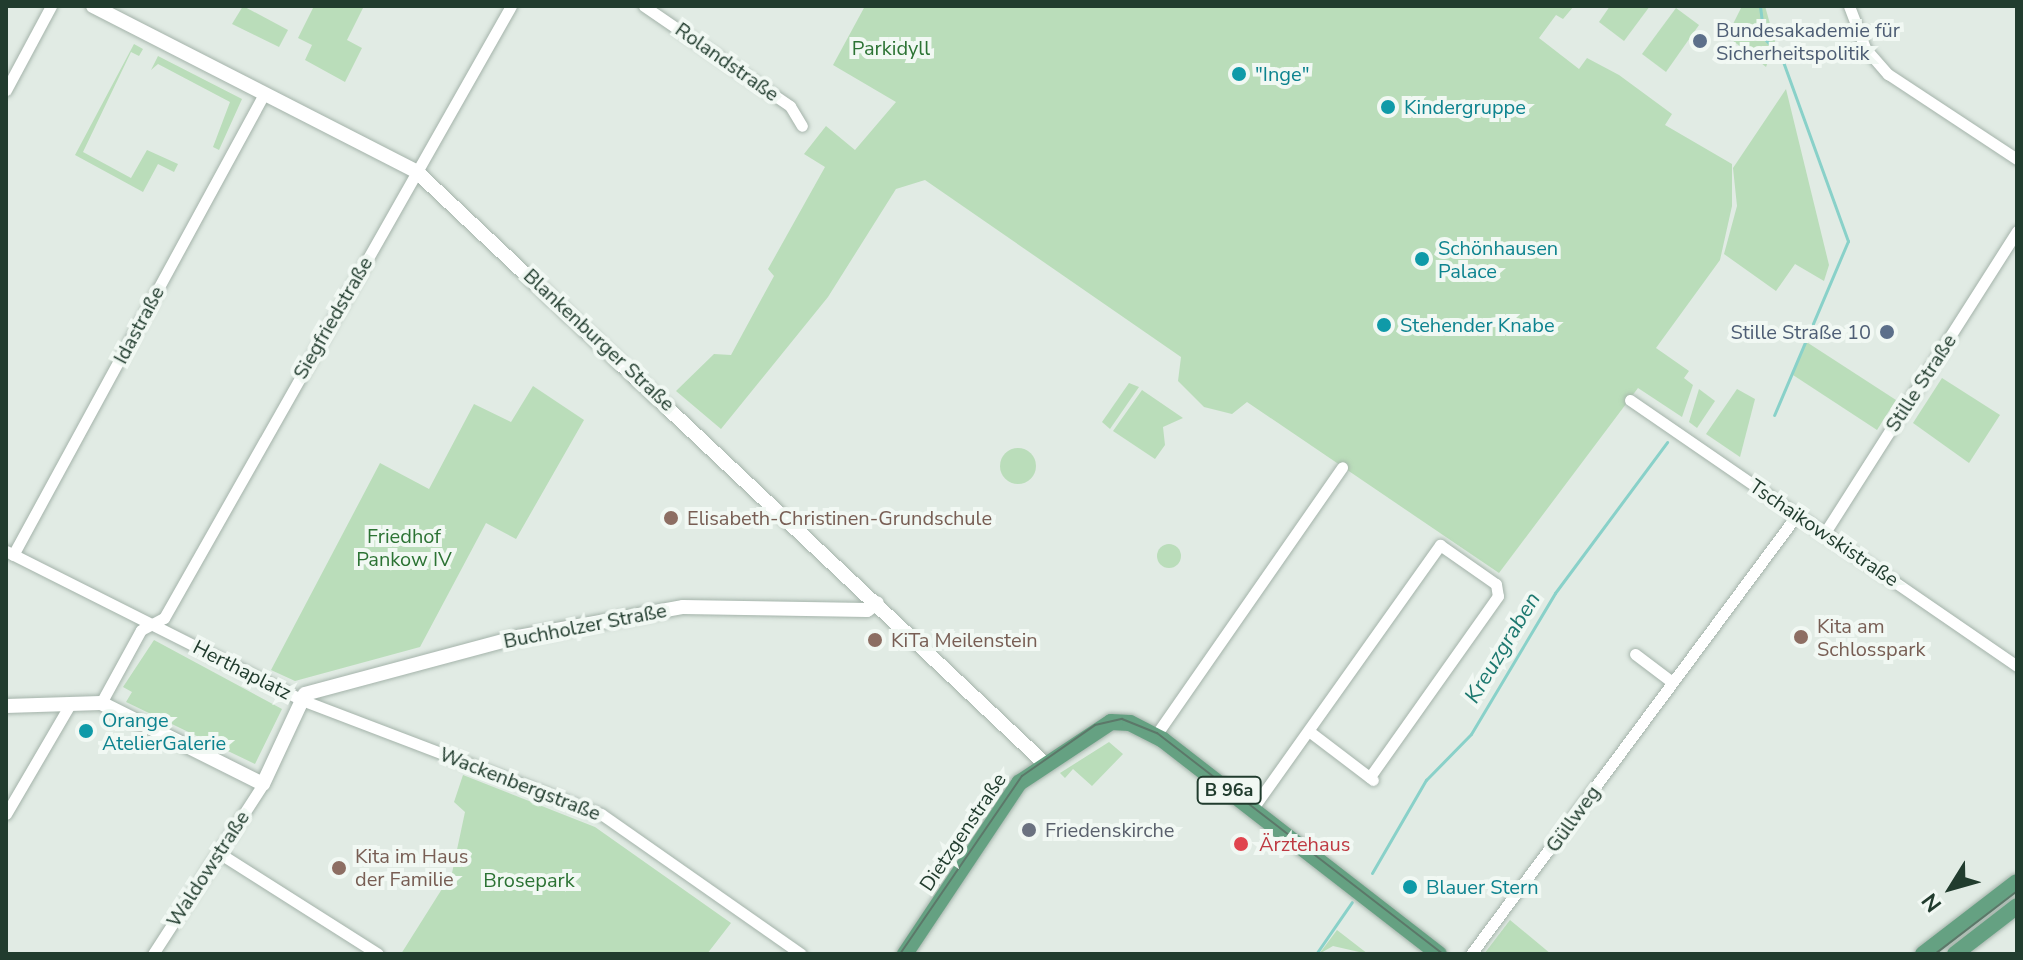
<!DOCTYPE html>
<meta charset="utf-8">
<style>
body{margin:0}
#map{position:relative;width:2023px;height:960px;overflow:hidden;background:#e1ebe4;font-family:"Nunito Sans",sans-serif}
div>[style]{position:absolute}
.green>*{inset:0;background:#baddba}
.round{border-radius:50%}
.stream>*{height:3px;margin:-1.5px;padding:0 1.5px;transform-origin:1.5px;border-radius:1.5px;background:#89d1c9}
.roads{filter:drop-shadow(0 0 2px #a4b3aa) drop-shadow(0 0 2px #a4b3aa)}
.street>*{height:11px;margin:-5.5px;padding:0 5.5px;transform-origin:5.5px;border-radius:5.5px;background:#fff}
.secondary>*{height:14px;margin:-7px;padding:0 7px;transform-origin:7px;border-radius:7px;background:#fff}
.primary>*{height:16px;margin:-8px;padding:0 8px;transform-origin:8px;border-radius:8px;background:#65a182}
.tram>*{height:2px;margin:-1px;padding:0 1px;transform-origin:1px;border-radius:1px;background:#5c7869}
.dots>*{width:22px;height:22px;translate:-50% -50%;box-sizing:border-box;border:4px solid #f1f8f3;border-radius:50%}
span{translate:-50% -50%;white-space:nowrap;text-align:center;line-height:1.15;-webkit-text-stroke:8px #f1f8f3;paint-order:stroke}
.shield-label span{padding:2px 6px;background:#f1f8f3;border:2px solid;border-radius:6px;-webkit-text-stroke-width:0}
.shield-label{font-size:18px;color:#213c2e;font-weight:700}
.service-label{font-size:20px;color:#4e5e75}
.left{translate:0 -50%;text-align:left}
.right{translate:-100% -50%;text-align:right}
.park-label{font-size:20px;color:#2c7334}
.street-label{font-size:20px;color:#213c2e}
.culture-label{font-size:20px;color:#0d838f}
.education-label{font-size:20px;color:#785e54}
.worship-label{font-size:20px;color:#5b616d}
.health-label{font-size:20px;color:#be3a42}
.water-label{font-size:22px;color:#1c786f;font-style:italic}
.frame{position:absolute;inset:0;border:8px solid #213c2e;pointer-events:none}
.north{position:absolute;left:1911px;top:848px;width:80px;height:80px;-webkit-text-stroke:6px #f1f8f3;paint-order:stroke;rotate:233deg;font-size:22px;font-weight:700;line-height:32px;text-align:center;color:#213c2e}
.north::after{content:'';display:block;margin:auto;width:28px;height:36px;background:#213c2e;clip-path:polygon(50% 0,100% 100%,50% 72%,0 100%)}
</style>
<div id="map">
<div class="green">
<i style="clip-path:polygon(243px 6px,288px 30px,279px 47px,232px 24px)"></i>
<i style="clip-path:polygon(314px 6px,364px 6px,347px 40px,362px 48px,345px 82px,305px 60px,312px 45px,298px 38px)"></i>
<i style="clip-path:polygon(865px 6px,1574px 6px,1563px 19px,1556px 15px,1539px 38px,1579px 69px,1587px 58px,1619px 75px,1672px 114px,1665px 125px,1732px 164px,1732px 206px,1720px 260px,1656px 348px,1689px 371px,1684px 378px,1693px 385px,1682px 417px,1638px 388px,1499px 573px,1247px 402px,1232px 414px,1204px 407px,1178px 381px,1181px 357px,925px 180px,896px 189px,828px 297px,721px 429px,676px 391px,714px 354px,731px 355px,774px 276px,768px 269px,825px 167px,804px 154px,826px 126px,855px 150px,896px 102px,833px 65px)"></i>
<i style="clip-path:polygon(1610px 6px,1650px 6px,1624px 41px,1599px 22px)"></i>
<i style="clip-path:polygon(1742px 6px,1765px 6px,1775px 42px,1766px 67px,1727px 36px)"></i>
<i style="clip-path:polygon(1676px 8px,1699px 25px,1666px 72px,1642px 54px)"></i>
<i style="clip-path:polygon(134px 44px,143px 49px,139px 56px,131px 52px,83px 152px,131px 178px,147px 150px,178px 164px,174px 172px,158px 164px,143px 192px,75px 155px)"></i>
<i style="clip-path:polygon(158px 56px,242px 99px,219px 150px,213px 147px,230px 102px,158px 64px,151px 70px)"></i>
<i style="clip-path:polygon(1786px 89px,1829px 265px,1824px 281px,1795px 264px,1776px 291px,1724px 254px,1737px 206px,1733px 168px)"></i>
<i style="clip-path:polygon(1805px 341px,1896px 400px,1877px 430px,1793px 375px)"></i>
<i style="clip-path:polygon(1942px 378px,2000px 415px,1969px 463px,1913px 423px)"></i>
<i style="clip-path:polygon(1129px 383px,1139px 387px,1110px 429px,1102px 422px)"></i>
<i style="clip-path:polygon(533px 386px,584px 420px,516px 539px,486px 523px,420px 647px,295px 681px,271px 670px,380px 463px,429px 489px,474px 404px,511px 422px)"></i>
<i style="clip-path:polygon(1699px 389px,1715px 401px,1697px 428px,1689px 422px)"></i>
<i style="clip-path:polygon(1737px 389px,1755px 399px,1740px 457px,1706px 434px)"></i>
<i style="clip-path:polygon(1142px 390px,1183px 418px,1163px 427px,1165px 445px,1155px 459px,1113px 431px)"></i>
<i class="round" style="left:1000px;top:448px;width:36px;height:36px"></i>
<i class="round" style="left:1157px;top:544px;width:24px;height:24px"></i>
<i style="clip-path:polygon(154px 640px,282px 709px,255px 764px,126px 702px,132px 692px,123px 687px)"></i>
<i style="clip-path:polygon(1109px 742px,1123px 754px,1092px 786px,1073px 769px,1065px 778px,1060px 773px)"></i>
<i style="clip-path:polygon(463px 775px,595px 827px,731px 923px,707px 954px,401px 954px,452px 873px,465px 812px,454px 802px)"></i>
<i style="clip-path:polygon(1510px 920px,1551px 954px,1484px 954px)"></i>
<i style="clip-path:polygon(1337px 930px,1368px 954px,1333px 946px,1319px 954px)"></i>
</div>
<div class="stream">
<i style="left:1760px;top:6px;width:32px;rotate:83deg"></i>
<i style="left:1764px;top:38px;width:25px;rotate:47deg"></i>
<i style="left:1781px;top:56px;width:197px;rotate:70.1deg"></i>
<i style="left:1848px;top:241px;width:189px;rotate:113deg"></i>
<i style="left:1372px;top:873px;width:108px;rotate:-59.9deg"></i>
<i style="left:1426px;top:780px;width:64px;rotate:-45.6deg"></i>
<i style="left:1471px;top:734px;width:164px;rotate:-59.2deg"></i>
<i style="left:1555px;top:593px;width:188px;rotate:-53.4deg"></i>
<i style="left:1316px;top:954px;width:63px;rotate:-55.3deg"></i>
</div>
<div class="roads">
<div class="street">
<i style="left:644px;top:6px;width:177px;rotate:34.4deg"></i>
<i style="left:790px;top:106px;width:23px;rotate:59deg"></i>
<i style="left:1849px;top:6px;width:45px;rotate:69.1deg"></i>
<i style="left:1865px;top:48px;width:35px;rotate:49deg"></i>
<i style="left:1888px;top:74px;width:154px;rotate:33.4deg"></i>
<i style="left:6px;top:90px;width:95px;rotate:-61.8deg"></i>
<i style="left:1630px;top:400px;width:470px;rotate:34.5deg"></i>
<i style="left:1824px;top:534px;width:359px;rotate:-57.5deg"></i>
<i style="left:6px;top:551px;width:331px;rotate:26.7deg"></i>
<i style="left:302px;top:700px;width:320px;rotate:20.9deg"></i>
<i style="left:601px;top:814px;width:244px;rotate:35deg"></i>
<i style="left:13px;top:555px;width:525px;rotate:-61.43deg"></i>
<i style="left:1635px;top:654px;width:46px;rotate:37.1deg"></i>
<i style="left:101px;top:703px;width:83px;rotate:-61.3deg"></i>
<i style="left:141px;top:630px;width:26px;rotate:-28deg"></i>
<i style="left:164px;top:618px;width:704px;rotate:-60.45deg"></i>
<i style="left:1310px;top:732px;width:79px;rotate:37.3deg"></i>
<i style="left:1156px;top:735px;width:326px;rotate:-55.2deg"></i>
<i style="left:1253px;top:808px;width:323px;rotate:-54.6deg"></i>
<i style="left:1440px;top:545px;width:68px;rotate:34.9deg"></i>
<i style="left:1496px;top:584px;width:12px;rotate:81deg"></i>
<i style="left:1498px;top:596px;width:222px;rotate:125.3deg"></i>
<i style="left:6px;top:814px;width:125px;rotate:-59.7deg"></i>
<i style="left:219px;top:853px;width:188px;rotate:32.4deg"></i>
<i style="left:153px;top:954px;width:202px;rotate:-57.1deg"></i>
<i style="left:1471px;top:954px;width:545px;rotate:-53.42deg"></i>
</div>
<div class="secondary">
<i style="left:93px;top:6px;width:364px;rotate:27.1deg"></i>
<i style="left:417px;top:172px;width:860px;rotate:43.3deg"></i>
<i style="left:6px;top:706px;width:95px;rotate:-1.8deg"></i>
<i style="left:101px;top:703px;width:181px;rotate:26.6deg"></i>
<i style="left:263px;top:784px;width:99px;rotate:-65deg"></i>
<i style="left:305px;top:694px;width:220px;rotate:-15deg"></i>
<i style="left:518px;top:637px;width:168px;rotate:-10.3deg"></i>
<i style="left:683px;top:607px;width:184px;rotate:0.9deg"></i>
<i style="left:867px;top:610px;width:12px;rotate:-35deg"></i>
</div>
<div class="primary">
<i style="left:905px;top:954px;width:206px;rotate:-56.3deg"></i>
<i style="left:1019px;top:783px;width:110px;rotate:-33.5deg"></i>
<i style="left:1111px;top:722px;width:19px;rotate:3deg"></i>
<i style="left:1130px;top:723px;width:37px;rotate:27deg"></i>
<i style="left:1163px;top:740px;width:349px;rotate:37.8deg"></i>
<i style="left:1923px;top:954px;width:118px;rotate:-37.5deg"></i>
<i style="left:1955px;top:954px;width:78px;rotate:-37.7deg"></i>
</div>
</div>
<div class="tram">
<i style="left:900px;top:954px;width:216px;rotate:-55.6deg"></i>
<i style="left:1022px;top:776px;width:89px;rotate:-34.9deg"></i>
<i style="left:1095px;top:725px;width:28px;rotate:-13deg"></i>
<i style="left:1122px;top:719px;width:38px;rotate:22deg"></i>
<i style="left:1157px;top:733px;width:361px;rotate:37.7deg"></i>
<i style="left:1935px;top:954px;width:103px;rotate:-37.5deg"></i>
</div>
<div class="dots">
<i style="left:1700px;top:41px;background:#5c6f8a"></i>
<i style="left:1239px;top:74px;background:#0f9aa8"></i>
<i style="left:1388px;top:107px;background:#0f9aa8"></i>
<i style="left:1422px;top:259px;background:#0f9aa8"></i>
<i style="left:1384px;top:325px;background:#0f9aa8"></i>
<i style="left:1887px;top:332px;background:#5c6f8a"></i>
<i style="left:671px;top:518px;background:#8d6e63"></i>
<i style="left:1801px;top:637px;background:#8d6e63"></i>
<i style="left:875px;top:640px;background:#8d6e63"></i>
<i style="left:86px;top:731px;background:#0f9aa8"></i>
<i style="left:1029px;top:830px;background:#6b7280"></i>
<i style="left:1241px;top:844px;background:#e0444e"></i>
<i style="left:339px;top:868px;background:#8d6e63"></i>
<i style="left:1410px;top:887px;background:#0f9aa8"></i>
</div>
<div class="shield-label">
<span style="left:1229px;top:790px">B 96a</span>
</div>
<div class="service-label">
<span class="left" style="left:1716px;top:42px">Bundesakademie für<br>Sicherheitspolitik</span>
<span class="right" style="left:1871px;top:332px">Stille Straße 10</span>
</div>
<div class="park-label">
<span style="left:891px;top:48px">Parkidyll</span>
<span style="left:404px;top:548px">Friedhof<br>Pankow IV</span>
<span style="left:529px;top:880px">Brosepark</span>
</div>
<div class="street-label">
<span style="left:727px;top:62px;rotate:35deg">Rolandstraße</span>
<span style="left:333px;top:318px;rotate:-60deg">Siegfriedstraße</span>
<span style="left:139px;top:325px;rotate:-62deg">Idastraße</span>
<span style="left:599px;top:340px;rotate:43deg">Blankenburger Straße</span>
<span style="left:1921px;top:383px;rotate:-57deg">Stille Straße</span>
<span style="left:1824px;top:533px;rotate:34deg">Tschaikowskistraße</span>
<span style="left:585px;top:626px;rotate:-11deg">Buchholzer Straße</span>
<span style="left:242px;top:670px;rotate:27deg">Herthaplatz</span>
<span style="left:520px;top:784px;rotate:21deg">Wackenbergstraße</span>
<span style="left:1573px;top:819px;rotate:-54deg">Güllweg</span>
<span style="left:963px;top:832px;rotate:-56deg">Dietzgenstraße</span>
<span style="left:208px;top:869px;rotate:-57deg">Waldowstraße</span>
</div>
<div class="culture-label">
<span class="left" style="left:1255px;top:74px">"Inge"</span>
<span class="left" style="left:1404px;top:107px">Kindergruppe</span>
<span class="left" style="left:1438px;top:260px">Schönhausen<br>Palace</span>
<span class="left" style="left:1400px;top:325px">Stehender Knabe</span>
<span class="left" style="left:102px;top:732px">Orange<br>AtelierGalerie</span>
<span class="left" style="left:1426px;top:887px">Blauer Stern</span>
</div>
<div class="education-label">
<span class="left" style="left:687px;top:518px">Elisabeth-Christinen-Grundschule</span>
<span class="left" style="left:1817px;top:638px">Kita am<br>Schlosspark</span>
<span class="left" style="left:891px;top:640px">KiTa Meilenstein</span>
<span class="left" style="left:355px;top:868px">Kita im Haus<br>der Familie</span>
</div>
<div class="worship-label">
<span class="left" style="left:1045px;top:830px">Friedenskirche</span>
</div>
<div class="health-label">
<span class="left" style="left:1259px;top:844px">Ärztehaus</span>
</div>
<div class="water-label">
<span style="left:1503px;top:648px;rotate:-59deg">Kreuzgraben</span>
</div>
<div class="frame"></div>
<div class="north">N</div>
</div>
